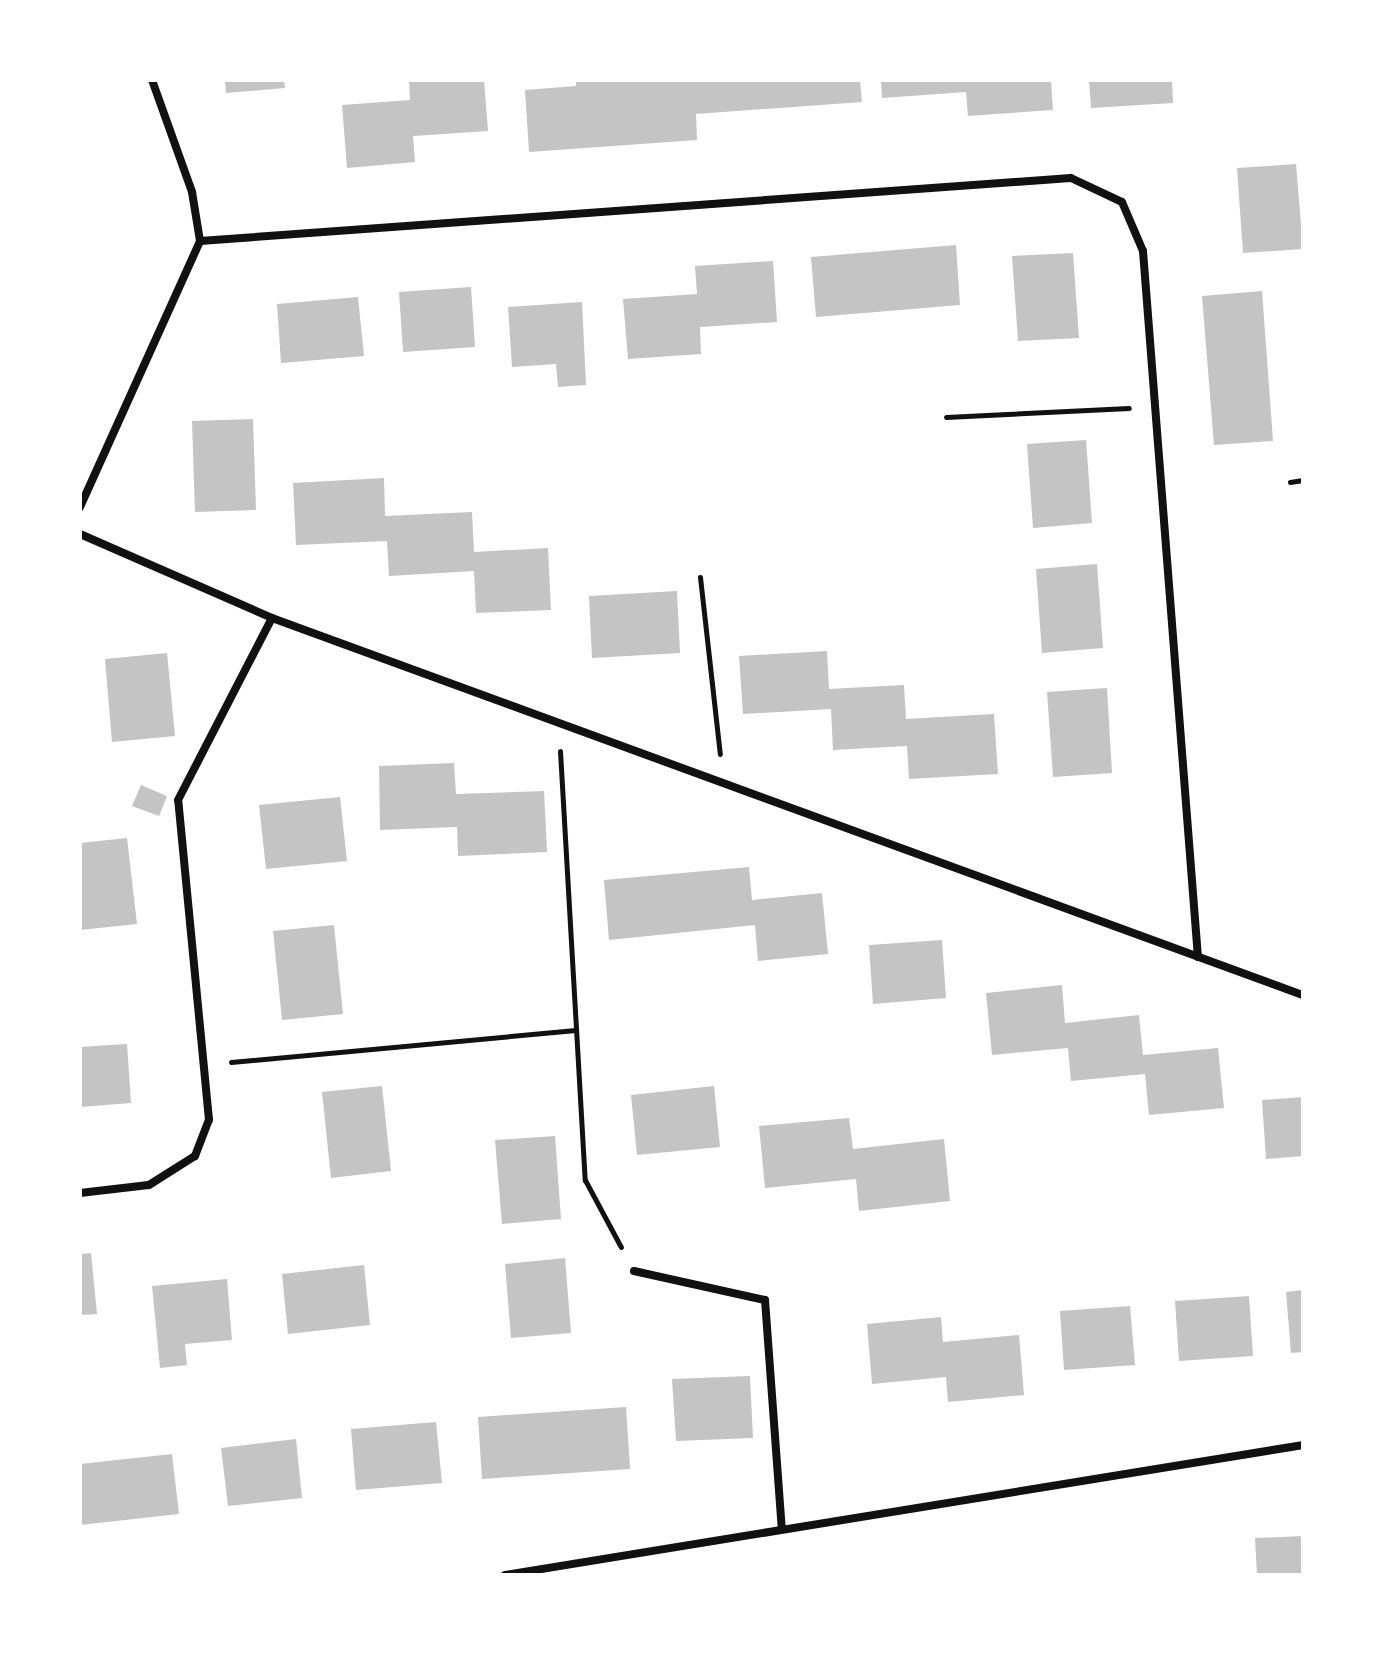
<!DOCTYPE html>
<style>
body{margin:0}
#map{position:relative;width:1383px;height:1655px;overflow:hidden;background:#fff;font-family:"Noto Serif",serif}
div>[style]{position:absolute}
.building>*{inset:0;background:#c4c4c4}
.path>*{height:5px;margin:-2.5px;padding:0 2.5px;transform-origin:2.5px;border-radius:2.5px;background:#111}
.minor>*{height:8px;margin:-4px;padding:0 4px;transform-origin:4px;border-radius:4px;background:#111}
span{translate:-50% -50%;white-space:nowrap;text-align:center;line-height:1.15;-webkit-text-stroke:8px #fff;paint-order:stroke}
.frame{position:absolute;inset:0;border:82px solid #fff;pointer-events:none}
</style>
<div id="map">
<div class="building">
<i style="clip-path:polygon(225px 80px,284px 80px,285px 88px,226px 93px)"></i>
<i style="clip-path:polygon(409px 80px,484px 80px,488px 131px,413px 136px,415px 162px,347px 168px,342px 105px,410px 100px)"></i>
<i style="clip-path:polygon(576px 80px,860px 80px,862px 102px,696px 114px,697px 140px,529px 152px,525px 90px,576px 86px)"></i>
<i style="clip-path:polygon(881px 80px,1051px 80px,1053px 110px,968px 116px,966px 92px,882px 98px)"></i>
<i style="clip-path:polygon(1089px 80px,1172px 80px,1173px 103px,1091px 108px)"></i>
<i style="clip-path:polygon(1296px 164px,1303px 249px,1243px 253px,1237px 168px)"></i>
<i style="clip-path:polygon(956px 245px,960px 305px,816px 317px,811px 257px)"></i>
<i style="clip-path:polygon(1073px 253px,1079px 338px,1018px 341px,1012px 256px)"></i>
<i style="clip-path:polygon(773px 261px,777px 322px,700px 327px,701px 354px,628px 359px,623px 299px,697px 294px,695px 266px)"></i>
<i style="clip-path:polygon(471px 287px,475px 347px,403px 352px,399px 292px)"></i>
<i style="clip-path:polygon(1262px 291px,1273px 441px,1214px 445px,1202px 296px)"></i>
<i style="clip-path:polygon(358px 297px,364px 356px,281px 363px,277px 304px)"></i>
<i style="clip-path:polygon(582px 302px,586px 385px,558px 387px,556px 364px,512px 367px,508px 307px)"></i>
<i style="clip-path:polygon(253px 419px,256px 510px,195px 512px,192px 421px)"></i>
<i style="clip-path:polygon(1086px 440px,1092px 523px,1033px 528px,1027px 444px)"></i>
<i style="clip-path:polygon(384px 478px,385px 516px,472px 512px,474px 552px,548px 548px,551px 610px,476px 613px,474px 571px,389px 576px,387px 541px,296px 545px,293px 483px)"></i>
<i style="clip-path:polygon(1097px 564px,1103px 648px,1042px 653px,1036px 569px)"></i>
<i style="clip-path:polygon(677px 591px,680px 653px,592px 658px,589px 596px)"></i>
<i style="clip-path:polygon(827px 651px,829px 689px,904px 685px,906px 719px,994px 714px,998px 774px,909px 779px,907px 746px,833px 750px,831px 709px,743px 714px,739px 656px)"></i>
<i style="clip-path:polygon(167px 653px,175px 736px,112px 742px,105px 659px)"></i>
<i style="clip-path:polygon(1107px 688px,1112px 773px,1053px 777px,1047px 692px)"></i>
<i style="clip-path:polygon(454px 763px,456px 794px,544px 791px,547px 852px,458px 856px,457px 827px,380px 830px,379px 766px)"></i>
<i style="clip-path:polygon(141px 785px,167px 796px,159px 816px,132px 806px)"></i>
<i style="clip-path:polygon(340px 797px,347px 861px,266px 869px,259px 805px)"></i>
<i style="clip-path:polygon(127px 838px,137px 924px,80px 930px,80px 843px)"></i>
<i style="clip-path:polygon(749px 867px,752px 900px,822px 893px,828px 954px,758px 961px,755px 925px,609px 940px,604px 880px)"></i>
<i style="clip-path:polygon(334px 925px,343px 1014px,282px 1020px,273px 931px)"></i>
<i style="clip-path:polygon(942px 940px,946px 998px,873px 1004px,869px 945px)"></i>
<i style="clip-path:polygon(1062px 985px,1065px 1023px,1139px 1015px,1143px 1055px,1218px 1048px,1224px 1108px,1149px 1115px,1145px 1074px,1071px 1081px,1068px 1048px,992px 1055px,986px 993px)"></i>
<i style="clip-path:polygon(127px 1044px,131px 1103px,80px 1107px,80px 1047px)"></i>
<i style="clip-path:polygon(382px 1086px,391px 1171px,331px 1178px,322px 1092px)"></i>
<i style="clip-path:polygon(714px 1086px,720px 1147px,637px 1155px,631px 1095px)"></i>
<i style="clip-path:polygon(1303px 1097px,1303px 1156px,1266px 1159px,1262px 1100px)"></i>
<i style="clip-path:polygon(849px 1118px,853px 1149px,944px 1139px,950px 1201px,859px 1211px,856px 1179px,765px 1188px,759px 1126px)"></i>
<i style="clip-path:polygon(555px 1136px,561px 1219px,502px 1224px,495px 1140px)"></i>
<i style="clip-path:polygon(91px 1253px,97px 1314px,80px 1315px,80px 1254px)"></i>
<i style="clip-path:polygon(565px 1258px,571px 1333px,511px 1338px,505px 1264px)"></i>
<i style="clip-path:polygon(364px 1265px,370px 1325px,288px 1334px,282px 1274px)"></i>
<i style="clip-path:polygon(227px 1279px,232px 1340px,185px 1344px,187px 1365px,160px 1368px,152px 1286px)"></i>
<i style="clip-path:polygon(1303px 1290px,1303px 1352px,1291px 1353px,1286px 1292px)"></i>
<i style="clip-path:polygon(1249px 1296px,1253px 1356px,1179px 1361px,1175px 1301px)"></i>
<i style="clip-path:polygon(1130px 1306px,1135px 1365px,1064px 1370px,1060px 1311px)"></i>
<i style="clip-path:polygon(941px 1317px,943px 1342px,1019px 1335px,1024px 1395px,948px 1402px,946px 1377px,872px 1384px,867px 1324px)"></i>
<i style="clip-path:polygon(750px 1376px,753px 1438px,676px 1441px,672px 1379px)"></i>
<i style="clip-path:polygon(626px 1407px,630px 1469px,482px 1479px,478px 1417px)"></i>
<i style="clip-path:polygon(436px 1422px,442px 1483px,356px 1490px,351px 1429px)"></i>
<i style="clip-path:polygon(296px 1439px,302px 1498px,228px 1506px,221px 1448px)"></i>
<i style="clip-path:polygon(172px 1454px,179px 1514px,80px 1525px,80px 1464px)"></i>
<i style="clip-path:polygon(1303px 1536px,1303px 1575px,1257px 1575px,1255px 1538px)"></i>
</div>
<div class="path">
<i style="left:946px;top:417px;width:183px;rotate:-2.8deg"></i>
<i style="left:1290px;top:482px;width:13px;rotate:-9deg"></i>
<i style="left:700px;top:577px;width:178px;rotate:83.6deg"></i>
<i style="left:560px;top:751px;width:430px;rotate:86.7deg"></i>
<i style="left:585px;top:1180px;width:76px;rotate:61.8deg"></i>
<i style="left:231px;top:1062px;width:346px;rotate:-5.3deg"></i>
</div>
<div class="minor">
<i style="left:152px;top:80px;width:119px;rotate:70.3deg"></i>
<i style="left:192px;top:192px;width:50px;rotate:80.7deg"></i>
<i style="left:80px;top:507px;width:292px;rotate:-65.7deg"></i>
<i style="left:200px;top:241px;width:873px;rotate:-4.14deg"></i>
<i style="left:1071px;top:178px;width:56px;rotate:25.2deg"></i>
<i style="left:1122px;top:202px;width:53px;rotate:66.8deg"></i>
<i style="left:1143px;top:251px;width:708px;rotate:85.55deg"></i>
<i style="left:80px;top:534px;width:210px;rotate:23.6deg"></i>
<i style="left:272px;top:618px;width:1098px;rotate:20.09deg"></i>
<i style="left:80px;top:1193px;width:69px;rotate:-6.6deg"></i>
<i style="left:149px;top:1185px;width:54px;rotate:-32.2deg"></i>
<i style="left:195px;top:1156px;width:39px;rotate:-69deg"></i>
<i style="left:209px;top:1120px;width:321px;rotate:-95.5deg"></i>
<i style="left:178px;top:800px;width:205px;rotate:-62.7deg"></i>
<i style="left:634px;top:1271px;width:134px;rotate:12.5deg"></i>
<i style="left:765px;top:1300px;width:230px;rotate:85.8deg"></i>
<i style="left:505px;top:1575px;width:809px;rotate:-9.25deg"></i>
</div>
<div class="frame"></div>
</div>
